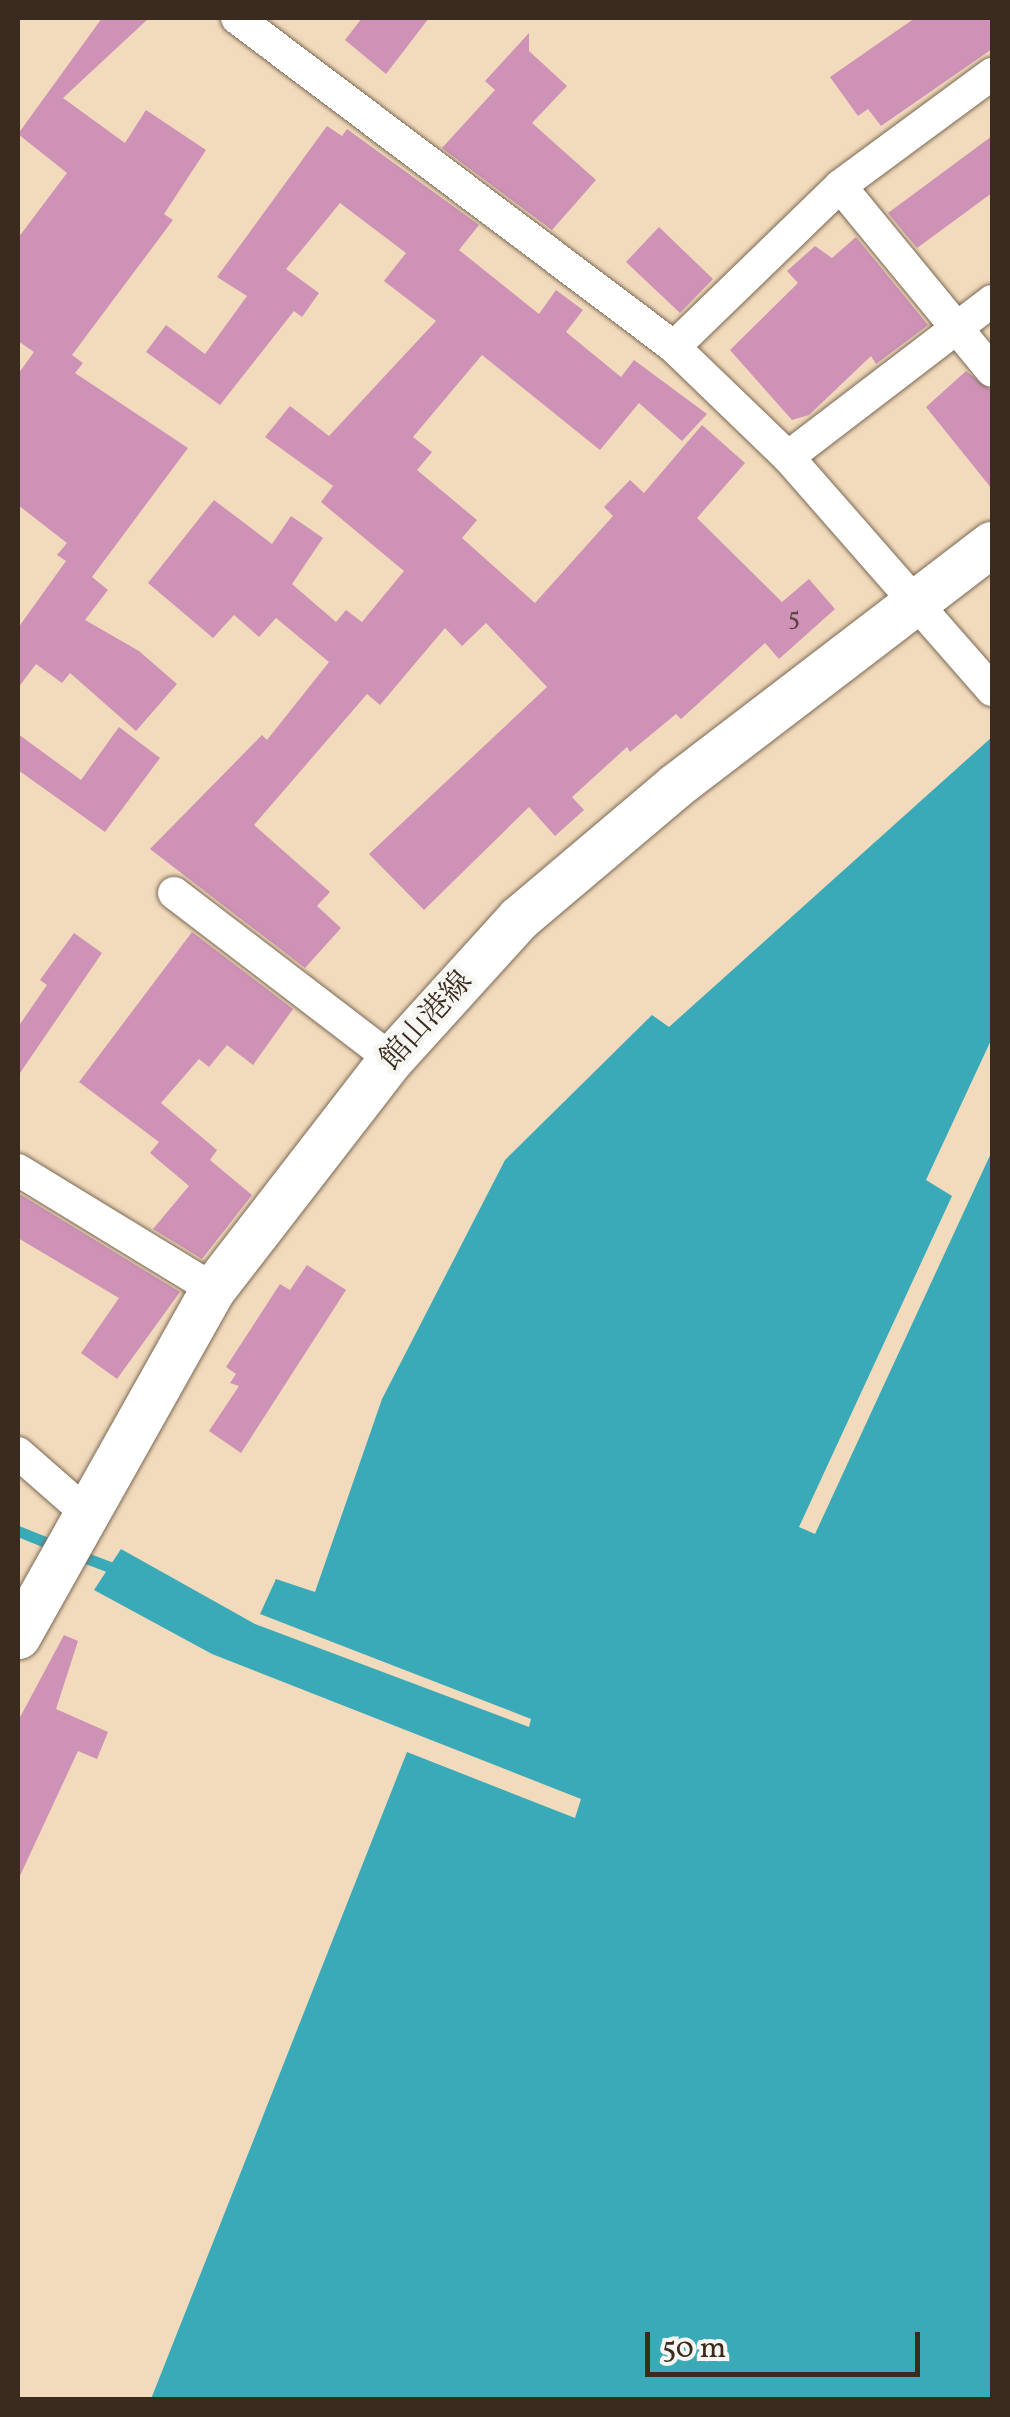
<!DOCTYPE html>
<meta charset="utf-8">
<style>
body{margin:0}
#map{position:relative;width:1010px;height:2417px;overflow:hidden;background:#f2dbbc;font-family:Vollkorn,"Noto Serif JP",serif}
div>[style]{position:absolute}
.water>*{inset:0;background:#3aaab9}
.stream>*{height:11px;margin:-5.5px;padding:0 5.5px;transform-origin:5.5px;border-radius:5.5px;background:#3aaab9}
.building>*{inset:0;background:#ce92b6}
.roads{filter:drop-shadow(0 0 2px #7b6855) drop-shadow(0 0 2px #7b6855)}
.street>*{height:32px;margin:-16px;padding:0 16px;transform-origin:16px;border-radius:16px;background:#fff}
.secondary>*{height:45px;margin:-22.5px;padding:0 22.5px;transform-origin:22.5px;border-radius:22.5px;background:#fff}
span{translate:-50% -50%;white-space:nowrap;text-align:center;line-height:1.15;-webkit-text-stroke:9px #f6f6f2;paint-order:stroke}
.number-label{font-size:25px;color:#604444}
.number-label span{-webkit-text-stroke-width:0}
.street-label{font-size:30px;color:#3b2a1e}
.frame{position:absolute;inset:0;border:20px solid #3b2a1e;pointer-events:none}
.scale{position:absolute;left:645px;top:2332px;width:275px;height:45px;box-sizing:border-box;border:5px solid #3b2a1e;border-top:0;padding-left:12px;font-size:30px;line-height:35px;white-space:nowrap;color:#3b2a1e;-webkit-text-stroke:8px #f6f6f2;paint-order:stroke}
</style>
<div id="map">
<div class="water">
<i style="clip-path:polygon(992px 737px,992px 1038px,926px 1180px,952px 1196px,799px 1527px,815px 1534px,992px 1151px,992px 2399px,151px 2399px,407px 1752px,575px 1818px,581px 1799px,212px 1654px,94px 1590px,121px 1549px,255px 1624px,529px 1727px,531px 1719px,260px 1614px,276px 1579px,315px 1592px,382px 1399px,505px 1160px,652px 1015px,669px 1027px)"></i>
</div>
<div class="stream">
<i style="left:18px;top:1531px;width:40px;rotate:22deg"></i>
<i style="left:73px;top:1553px;width:39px;rotate:21deg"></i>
</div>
<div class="building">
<i style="clip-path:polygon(102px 18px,149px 18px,63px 98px,125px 143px,146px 110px,206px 150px,164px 214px,173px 220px,72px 355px,83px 363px,75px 373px,188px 448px,92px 577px,108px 590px,85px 620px,139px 651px,177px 684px,136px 731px,70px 673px,62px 683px,36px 664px,18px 688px,18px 628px,66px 561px,57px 555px,67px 543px,18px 505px,18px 374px,34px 352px,18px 341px,18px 238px,67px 173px,18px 134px)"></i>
<i style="clip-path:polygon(362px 18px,429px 18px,386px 74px,345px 40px)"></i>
<i style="clip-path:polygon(915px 18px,992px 18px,992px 49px,881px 126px,868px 109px,858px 116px,830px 77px)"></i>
<i style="clip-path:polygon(529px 33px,529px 51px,567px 86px,532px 123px,596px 180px,552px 230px,442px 148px,495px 90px,485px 81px)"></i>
<i style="clip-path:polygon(327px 126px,342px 136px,347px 129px,479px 225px,459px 250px,539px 314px,556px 290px,583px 310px,566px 332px,621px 377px,634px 360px,707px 414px,682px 441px,639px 403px,600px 450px,482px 355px,413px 437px,432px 452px,417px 470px,477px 520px,462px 538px,535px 603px,613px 516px,604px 507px,630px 480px,644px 493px,702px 425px,745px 463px,697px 518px,782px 602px,809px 579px,835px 609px,779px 659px,765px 643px,681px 719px,676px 714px,630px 752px,627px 747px,572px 797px,584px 810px,555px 836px,529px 807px,424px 910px,369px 854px,547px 687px,486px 623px,462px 646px,445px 628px,380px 705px,367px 694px,254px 825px,330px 892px,317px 906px,341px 928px,305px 968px,150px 849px,262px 735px,267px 740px,329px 662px,276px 618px,259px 637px,234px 615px,213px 638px,148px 583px,214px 500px,272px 544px,291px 516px,323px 538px,292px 584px,336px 622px,346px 610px,362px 622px,404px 571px,321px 502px,333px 486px,265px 437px,290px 406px,329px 436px,436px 321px,384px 281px,406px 253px,340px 203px,286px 269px,319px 293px,302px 317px,294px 311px,220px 405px,146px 352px,166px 325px,205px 354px,247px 296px,217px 277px)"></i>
<i style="clip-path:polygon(992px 136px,992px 193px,917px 248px,888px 213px)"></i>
<i style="clip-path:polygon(659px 227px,713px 279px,680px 313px,626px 262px)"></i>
<i style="clip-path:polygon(856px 237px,928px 325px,876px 364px,871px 356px,809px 415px,792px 420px,730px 350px,798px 283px,787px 271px,815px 246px,832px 258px)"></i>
<i style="clip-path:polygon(966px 371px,992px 391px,992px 489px,926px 407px)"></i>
<i style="clip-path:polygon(119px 727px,160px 758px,105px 832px,18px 770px,18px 734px,81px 780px)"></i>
<i style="clip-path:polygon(192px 932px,293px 1009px,253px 1065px,227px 1045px,209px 1067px,199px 1059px,161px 1103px,217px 1150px,210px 1160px,252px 1195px,202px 1259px,153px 1229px,189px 1186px,150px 1153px,159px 1142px,79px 1082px)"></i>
<i style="clip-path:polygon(74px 933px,102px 953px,18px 1076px,18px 1027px,47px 985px,40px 980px)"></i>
<i style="clip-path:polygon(18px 1193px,180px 1292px,117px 1379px,81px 1353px,119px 1298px,18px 1238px)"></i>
<i style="clip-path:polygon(307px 1265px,346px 1290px,241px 1453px,209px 1431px,239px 1386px,230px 1383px,236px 1374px,226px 1367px,280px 1284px,290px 1290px)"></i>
<i style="clip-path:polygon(64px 1635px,78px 1641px,56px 1709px,108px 1732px,97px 1759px,78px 1751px,18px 1880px,18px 1721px)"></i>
</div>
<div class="roads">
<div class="street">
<i style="left:237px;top:18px;width:547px;rotate:36.97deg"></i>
<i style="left:674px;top:347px;width:158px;rotate:44deg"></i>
<i style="left:788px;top:457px;width:310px;rotate:48.8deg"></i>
<i style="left:840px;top:186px;width:239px;rotate:50.6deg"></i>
<i style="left:674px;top:347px;width:231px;rotate:-44.1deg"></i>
<i style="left:840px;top:186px;width:189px;rotate:-36.4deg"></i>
<i style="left:788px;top:457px;width:257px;rotate:-37.4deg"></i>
<i style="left:174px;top:893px;width:273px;rotate:37.4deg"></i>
<i style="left:18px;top:1170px;width:228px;rotate:31.4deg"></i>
<i style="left:18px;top:1453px;width:96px;rotate:41.2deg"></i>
</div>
<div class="secondary">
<i style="left:18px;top:1636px;width:398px;rotate:-60.7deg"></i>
<i style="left:213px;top:1289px;width:291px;rotate:-52.3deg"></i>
<i style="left:391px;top:1059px;width:190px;rotate:-47.8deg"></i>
<i style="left:519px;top:918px;width:204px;rotate:-40.2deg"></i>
<i style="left:675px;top:786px;width:399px;rotate:-37.4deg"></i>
</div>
</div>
<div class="number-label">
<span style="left:794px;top:619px">5</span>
</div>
<div class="street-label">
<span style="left:427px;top:1021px;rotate:-48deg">館山港線</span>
</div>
<div class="frame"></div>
<div class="scale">50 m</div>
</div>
